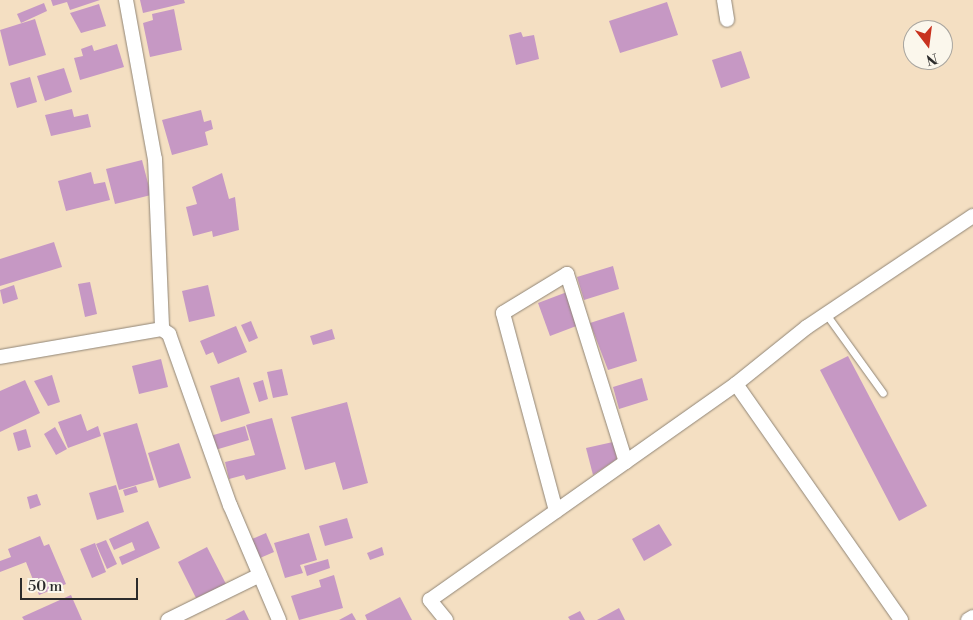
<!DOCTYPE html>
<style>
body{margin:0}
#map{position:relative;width:973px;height:620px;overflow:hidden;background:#f4dfc2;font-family:"Libre Bodoni",serif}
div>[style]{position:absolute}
.building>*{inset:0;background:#c698c4}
.roads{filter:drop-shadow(0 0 1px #908576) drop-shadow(0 0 1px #908576)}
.service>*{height:7px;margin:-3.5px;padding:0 3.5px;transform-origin:3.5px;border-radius:3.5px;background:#fff}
.minor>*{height:14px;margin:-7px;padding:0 7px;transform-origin:7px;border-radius:7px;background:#fff}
span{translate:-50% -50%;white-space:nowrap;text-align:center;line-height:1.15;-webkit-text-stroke:5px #fbf7ec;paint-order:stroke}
.north{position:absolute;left:903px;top:20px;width:50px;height:50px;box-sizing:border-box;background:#fbf7ec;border:1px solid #a8a59f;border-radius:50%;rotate:165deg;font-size:14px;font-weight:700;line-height:20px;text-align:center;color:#2b2b2b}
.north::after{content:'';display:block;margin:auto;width:18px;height:22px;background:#c8321e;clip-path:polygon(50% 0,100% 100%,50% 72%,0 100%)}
.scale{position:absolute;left:20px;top:578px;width:118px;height:22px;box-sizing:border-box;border:2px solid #2b2b2b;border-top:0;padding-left:6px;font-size:15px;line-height:18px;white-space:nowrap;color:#2b2b2b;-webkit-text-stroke:4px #fbf7ec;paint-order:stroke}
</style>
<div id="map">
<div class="building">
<i style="clip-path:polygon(51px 0,100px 0,70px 10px,67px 2px,53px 6px)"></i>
<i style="clip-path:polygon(140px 0,184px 0,185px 3px,143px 13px)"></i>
<i style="clip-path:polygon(667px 2px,678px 35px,620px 53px,609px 21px)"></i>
<i style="clip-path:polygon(44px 3px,47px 11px,21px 23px,17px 14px)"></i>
<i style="clip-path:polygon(99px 4px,106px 26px,81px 33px,70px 13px)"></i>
<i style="clip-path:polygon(174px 9px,182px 50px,150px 57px,143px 23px,153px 20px,152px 14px)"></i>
<i style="clip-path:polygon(35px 19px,46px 55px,9px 66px,0 30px)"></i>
<i style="clip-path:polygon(521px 32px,523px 37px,534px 35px,539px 59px,516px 65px,509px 35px)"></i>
<i style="clip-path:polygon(117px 44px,124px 67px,80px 80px,74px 58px,83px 56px,81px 49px,92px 45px,94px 51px)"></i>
<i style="clip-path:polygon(741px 51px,750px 78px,721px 88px,712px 60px)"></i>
<i style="clip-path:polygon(64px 68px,72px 92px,45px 101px,37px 76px)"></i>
<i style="clip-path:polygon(30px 77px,37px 102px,17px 108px,10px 83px)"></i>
<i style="clip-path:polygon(72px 109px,74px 117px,88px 114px,91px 127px,51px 136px,45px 115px)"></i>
<i style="clip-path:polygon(201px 110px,204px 122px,211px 120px,213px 129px,205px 132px,208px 145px,172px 155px,162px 120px)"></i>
<i style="clip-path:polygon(142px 160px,151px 195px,115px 204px,106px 169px)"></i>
<i style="clip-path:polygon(91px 172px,94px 184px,105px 182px,110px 200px,66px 211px,58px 181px)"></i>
<i style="clip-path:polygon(222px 173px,229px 199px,235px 197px,239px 230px,213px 237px,212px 231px,193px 236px,186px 207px,197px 204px,192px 187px)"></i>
<i style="clip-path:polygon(54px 242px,62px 267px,0 286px,0 259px)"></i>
<i style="clip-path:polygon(613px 266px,619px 289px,584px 300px,577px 277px)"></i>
<i style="clip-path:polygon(90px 282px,97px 314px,85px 317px,78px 284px)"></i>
<i style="clip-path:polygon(14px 285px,18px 299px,3px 304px,0 290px)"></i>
<i style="clip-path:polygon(208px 285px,215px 316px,189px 322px,182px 291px)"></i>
<i style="clip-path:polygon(567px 292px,579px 325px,550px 336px,538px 303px)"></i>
<i style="clip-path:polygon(624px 312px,637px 361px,608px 370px,590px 323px)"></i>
<i style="clip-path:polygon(251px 321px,258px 338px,249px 342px,241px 325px)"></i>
<i style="clip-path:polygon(236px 326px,247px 352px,218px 364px,213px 352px,206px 355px,200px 341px)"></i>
<i style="clip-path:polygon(332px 329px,335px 339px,313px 345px,310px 336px)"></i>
<i style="clip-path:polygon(848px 356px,927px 506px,899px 521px,820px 370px)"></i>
<i style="clip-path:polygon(161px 359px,168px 387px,139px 394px,132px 366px)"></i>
<i style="clip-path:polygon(282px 369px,288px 395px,273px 398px,267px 372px)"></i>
<i style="clip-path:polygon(52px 375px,60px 402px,48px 406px,34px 381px)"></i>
<i style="clip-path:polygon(239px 377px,250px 413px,221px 422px,210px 386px)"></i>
<i style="clip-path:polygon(642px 378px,648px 400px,619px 409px,613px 387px)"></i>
<i style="clip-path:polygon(25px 380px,40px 413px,0 432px,0 391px)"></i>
<i style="clip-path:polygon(263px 380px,268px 399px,259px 402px,253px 383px)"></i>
<i style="clip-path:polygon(347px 402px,368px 483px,343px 490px,335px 462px,305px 470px,291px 417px)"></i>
<i style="clip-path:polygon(81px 414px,87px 431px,98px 426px,101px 436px,68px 448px,58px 422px)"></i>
<i style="clip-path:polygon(272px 418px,286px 469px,246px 480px,244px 475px,229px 479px,225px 462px,255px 455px,246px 425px)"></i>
<i style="clip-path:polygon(137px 423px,154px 480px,119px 490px,103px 433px)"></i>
<i style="clip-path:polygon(245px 426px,249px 440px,215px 450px,210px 436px)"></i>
<i style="clip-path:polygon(55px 427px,67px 449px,56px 455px,44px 434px)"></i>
<i style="clip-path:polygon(26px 429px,31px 447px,18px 451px,13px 433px)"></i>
<i style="clip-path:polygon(613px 442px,617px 459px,593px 475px,586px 448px)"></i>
<i style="clip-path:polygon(179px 443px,191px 478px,159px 488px,148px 453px)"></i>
<i style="clip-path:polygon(116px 485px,124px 512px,97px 520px,89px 493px)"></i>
<i style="clip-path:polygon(136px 486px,138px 492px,125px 496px,123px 490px)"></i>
<i style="clip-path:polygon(37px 494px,41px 505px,30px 509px,27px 497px)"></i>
<i style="clip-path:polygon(347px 518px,353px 538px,325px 546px,319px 526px)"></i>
<i style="clip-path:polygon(148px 521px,160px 548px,122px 565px,119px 557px,135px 550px,132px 542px,114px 550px,109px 539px)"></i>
<i style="clip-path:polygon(659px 524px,672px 545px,644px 561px,632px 539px)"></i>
<i style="clip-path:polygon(266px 533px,274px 552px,260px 558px,252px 539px)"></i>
<i style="clip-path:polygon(309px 533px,317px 560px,300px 565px,303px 573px,285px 578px,274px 543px)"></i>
<i style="clip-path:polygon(40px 536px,44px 546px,49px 544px,66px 584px,39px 595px,26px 562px,0 572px,0 561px,11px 557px,8px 549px)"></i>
<i style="clip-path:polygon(106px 540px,117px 564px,107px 569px,96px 544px)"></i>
<i style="clip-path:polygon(95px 543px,106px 572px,92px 578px,80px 549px)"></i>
<i style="clip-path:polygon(207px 547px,226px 584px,196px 598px,178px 562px)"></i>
<i style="clip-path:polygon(382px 547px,384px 555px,370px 560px,367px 553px)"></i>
<i style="clip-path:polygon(328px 559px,330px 568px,307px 576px,304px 566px)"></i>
<i style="clip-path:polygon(334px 575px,343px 608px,299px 620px,291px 596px,321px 587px,319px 580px)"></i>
<i style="clip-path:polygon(71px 595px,82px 620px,24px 620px,22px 617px)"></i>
<i style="clip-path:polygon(400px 597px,412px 620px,367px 620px,365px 615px)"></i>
<i style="clip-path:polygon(619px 608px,625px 620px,597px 620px)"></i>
<i style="clip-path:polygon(244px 610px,249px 620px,225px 620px)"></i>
<i style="clip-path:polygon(580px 611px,585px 620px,570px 620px,568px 617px)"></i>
<i style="clip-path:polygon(352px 613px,356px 620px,339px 620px)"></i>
</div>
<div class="roads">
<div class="service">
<i style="left:826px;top:314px;width:97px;rotate:54.2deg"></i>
</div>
<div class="minor">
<i style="left:126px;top:0;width:162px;rotate:79.7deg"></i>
<i style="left:155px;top:159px;width:170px;rotate:87.6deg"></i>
<i style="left:162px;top:329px;width:9px;rotate:36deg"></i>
<i style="left:169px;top:334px;width:182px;rotate:70.4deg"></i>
<i style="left:230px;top:505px;width:125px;rotate:66.9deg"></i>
<i style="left:724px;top:0;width:20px;rotate:81deg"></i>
<i style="left:0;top:357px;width:164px;rotate:-9.8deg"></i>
<i style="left:736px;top:384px;width:91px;rotate:-38.8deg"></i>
<i style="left:807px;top:327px;width:200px;rotate:-33.8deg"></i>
<i style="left:556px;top:511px;width:205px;rotate:-105deg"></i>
<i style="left:503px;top:313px;width:75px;rotate:-31.4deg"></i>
<i style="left:567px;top:274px;width:197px;rotate:72.6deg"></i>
<i style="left:168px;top:620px;width:102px;rotate:-26.1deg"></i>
<i style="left:446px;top:620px;width:26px;rotate:-129deg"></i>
<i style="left:430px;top:600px;width:375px;rotate:-35.2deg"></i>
<i style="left:736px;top:384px;width:288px;rotate:55deg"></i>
<i style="left:968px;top:620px;width:6px;rotate:-31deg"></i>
</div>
</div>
<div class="north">N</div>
<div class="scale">50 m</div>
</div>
